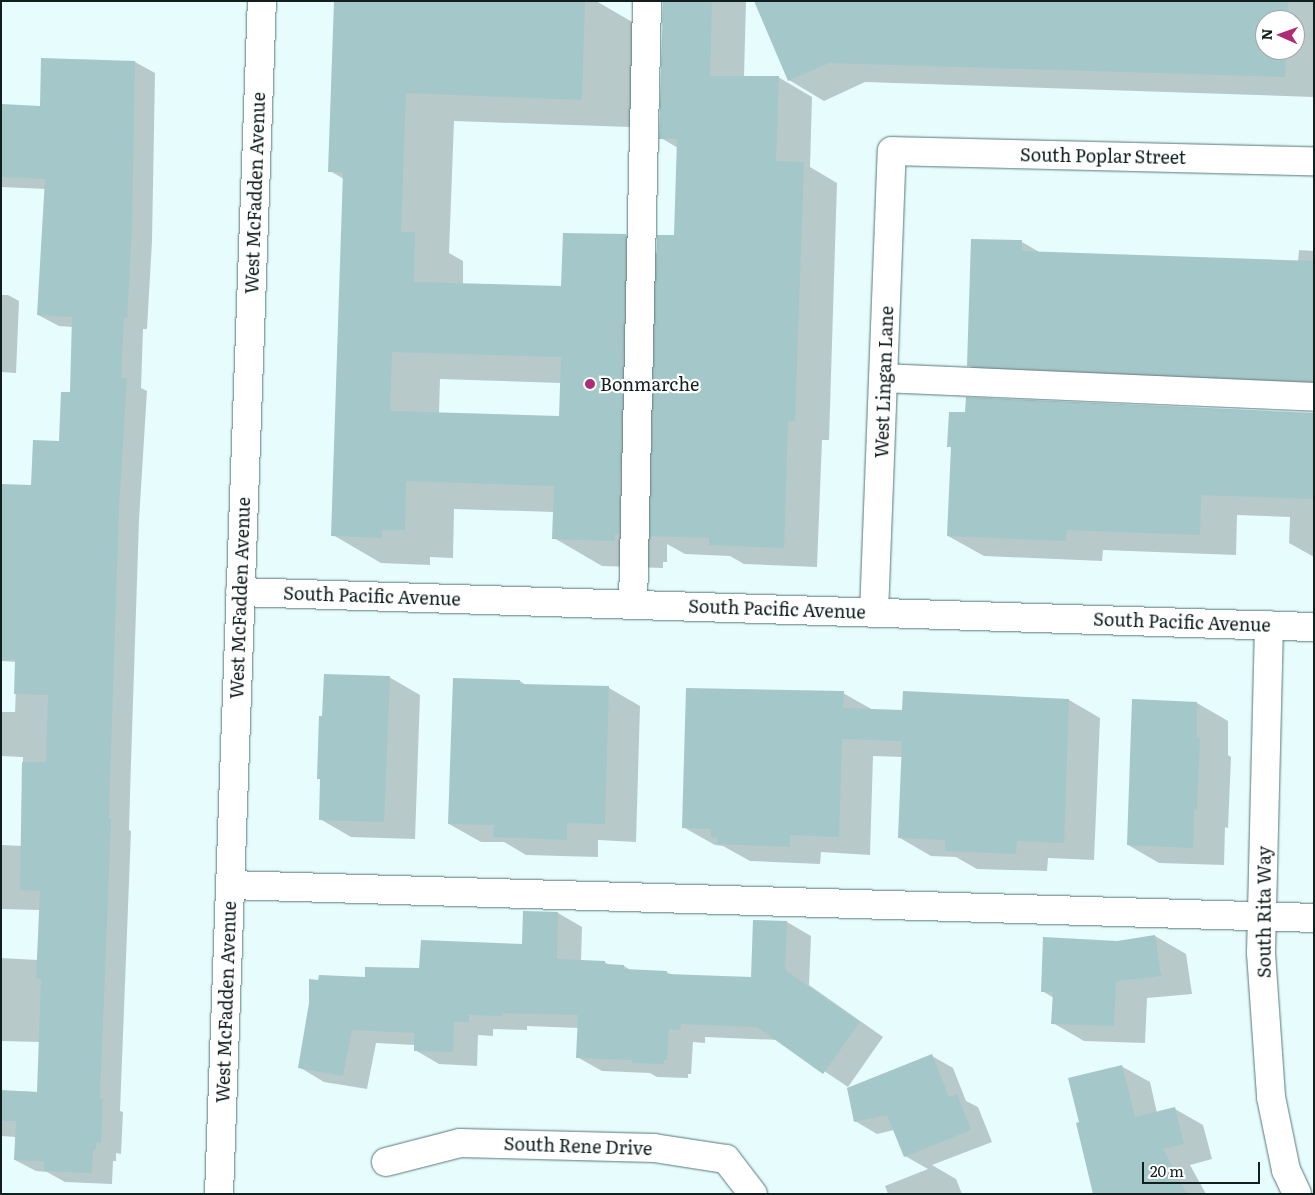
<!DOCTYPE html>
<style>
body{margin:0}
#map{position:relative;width:1315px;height:1195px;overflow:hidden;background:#e7fcfd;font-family:Literata,serif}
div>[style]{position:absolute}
.shadow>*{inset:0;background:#0003}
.building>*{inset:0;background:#a4c7c9}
.roads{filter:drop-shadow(0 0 1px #57787a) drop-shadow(0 0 1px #57787a)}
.minor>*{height:28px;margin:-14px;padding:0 14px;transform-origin:14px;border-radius:14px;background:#fff}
.dots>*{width:14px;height:14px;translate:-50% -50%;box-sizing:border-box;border:2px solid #fff;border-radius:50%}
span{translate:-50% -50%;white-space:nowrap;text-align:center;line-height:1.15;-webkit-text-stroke:4.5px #fff;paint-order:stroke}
.street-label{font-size:18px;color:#111f1f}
.poi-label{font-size:18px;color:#111f1f}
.left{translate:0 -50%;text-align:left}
.frame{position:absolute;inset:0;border:2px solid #111f1f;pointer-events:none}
.north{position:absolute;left:1255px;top:10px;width:50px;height:50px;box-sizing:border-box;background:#fff;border:1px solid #a0a5a5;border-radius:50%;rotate:272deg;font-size:14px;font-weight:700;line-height:20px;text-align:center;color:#111f1f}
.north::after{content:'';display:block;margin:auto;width:18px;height:22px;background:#ae2b75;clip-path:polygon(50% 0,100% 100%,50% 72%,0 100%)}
.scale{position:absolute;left:1142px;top:1162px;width:118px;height:22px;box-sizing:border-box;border:2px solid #111f1f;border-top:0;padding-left:6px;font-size:15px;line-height:18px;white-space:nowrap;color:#111f1f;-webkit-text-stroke:4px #fff;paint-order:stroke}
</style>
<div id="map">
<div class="shadow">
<i style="clip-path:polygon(evenodd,336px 1px,596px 1px,634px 23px,630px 127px,454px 121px,449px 253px,463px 261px,463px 285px,562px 288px,626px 235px,658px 254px,675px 237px,678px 148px,661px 138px,664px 1px,746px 1px,744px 77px,778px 77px,812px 97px,810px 167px,837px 183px,829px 440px,822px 440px,817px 567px,744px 564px,730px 556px,685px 554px,667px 544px,667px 562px,663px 562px,663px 568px,602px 566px,554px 538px,554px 512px,454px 509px,453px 558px,430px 557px,430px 565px,381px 563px,333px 535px,344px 179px,330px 171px,336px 1px,440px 379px,561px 383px,561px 417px,439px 413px,440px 379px)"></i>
<i style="clip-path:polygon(evenodd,755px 1px,1314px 1px,1314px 97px,865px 82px,824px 101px,789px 80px,755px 1px,1265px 20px,1295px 20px,1295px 50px,1265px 50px,1265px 20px)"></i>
<i style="clip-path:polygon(135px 62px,155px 73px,152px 241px,147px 329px,143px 329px,141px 388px,147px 391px,139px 520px,131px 762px,129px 830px,131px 831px,120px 1111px,123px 1112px,121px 1154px,116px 1153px,116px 1161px,113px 1161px,112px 1184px,65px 1182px,47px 1172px,36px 1171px,15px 1160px,16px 1137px,1px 1136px,1px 1091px,39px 1092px,40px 1042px,1px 1041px,1px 958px,38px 960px,40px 910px,1px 909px,1px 845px,22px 846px,23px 757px,1px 756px,1px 712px,15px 712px,17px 662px,1px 661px,1px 616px,32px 486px,60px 443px,71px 393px,73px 327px,59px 326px,38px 315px,46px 189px,1px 187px,1px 106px,41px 107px)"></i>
<i style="clip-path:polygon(1022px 242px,1041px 253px,1298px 262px,1299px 250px,1314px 251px,1314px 400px,1004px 386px,968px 365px)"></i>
<i style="clip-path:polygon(1px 295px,8px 295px,19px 301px,16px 373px,1px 372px)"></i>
<i style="clip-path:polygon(1314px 414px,1314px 557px,1289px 543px,1290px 517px,1237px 515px,1236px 555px,1103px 550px,1102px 561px,984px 556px,948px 536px,952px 448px,949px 446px)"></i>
<i style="clip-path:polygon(389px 677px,420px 695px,415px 839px,351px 837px,320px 819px,321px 780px,318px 778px)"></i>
<i style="clip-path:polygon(520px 681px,527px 686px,609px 688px,640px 706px,636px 842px,598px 840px,598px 857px,526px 855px,504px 842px,481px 842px,449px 824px)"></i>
<i style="clip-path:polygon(843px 693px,873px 710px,903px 711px,1069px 700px,1100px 718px,1094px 860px,1048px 858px,1047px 871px,977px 869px,956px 857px,931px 856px,900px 838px,903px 757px,873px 756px,870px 855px,821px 852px,820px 864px,750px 861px,723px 846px,715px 845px,683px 827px)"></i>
<i style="clip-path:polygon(1197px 703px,1228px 721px,1228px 755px,1231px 757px,1228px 828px,1225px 827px,1224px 865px,1159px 863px,1128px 845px)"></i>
<i style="clip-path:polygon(558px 913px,582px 927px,581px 961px,604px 962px,610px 965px,624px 966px,632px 971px,666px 972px,673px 975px,752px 979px,787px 922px,811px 936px,809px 985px,883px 1037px,848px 1087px,778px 1040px,705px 1037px,705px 1043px,693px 1042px,691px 1074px,688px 1074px,688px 1078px,657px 1077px,650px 1073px,602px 1071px,577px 1057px,579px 1028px,527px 1026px,527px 1030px,493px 1029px,493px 1036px,478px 1035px,477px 1066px,439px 1064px,415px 1050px,415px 1045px,376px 1043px,367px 1089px,324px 1082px,299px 1067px,366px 978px,421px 970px,523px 945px)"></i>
<i style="clip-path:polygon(1155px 936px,1186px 954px,1192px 994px,1147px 998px,1145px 1043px,1084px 1041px,1053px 1023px,1054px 998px,1042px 991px,1117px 942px)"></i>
<i style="clip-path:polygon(932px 1056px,953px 1068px,966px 1101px,978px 1107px,992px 1142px,932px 1165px,956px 1179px,962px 1194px,888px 1194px,885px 1186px,928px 1169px,905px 1156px,894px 1130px,877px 1134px,855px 1121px)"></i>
<i style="clip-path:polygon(1121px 1066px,1150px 1082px,1157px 1113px,1175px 1109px,1203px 1125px,1212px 1159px,1190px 1165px,1206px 1194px,1095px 1194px)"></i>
</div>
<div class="building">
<i style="clip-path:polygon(evenodd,334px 1px,585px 1px,582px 100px,406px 93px,401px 232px,415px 232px,414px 282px,561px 286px,563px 233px,626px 234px,619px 535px,615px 534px,615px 541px,552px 539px,554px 486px,406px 481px,405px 530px,382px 530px,382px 538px,331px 536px,343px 172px,328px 172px,334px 1px,392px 352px,561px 357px,559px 416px,390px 411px,392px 352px)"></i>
<i style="clip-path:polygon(663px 1px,712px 1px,710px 76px,779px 76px,776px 161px,804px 162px,795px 421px,788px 421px,784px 548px,709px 545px,709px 538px,650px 536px,657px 235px,674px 235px,677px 139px,659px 139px)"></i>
<i style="clip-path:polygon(754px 1px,1288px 1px,1287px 20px,1265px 20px,1265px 50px,1286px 50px,1285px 77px,829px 63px,788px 81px)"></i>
<i style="clip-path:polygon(41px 58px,135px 61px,132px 229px,127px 318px,124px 318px,121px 378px,127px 378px,119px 508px,111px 750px,109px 818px,111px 819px,100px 1099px,103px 1099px,101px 1143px,96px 1142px,96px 1150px,93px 1150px,92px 1173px,44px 1171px,44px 1161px,14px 1160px,16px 1121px,1px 1121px,1px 1090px,37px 1092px,41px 979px,36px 979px,40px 891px,20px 890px,22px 762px,46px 762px,48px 695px,14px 694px,15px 660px,1px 660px,1px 484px,31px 485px,33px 440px,59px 441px,61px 392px,70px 392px,72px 317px,37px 315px,45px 179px,1px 177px,1px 104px,40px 106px)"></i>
<i style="clip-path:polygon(971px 239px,1022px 240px,1022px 251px,1314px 261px,1314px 381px,967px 366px)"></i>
<i style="clip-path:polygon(966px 397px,1314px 413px,1314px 499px,1201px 495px,1200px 535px,1067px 530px,1066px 541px,947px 536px,951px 447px,947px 447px,949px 412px,965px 412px)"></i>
<i style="clip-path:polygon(324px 674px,390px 676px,384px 822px,319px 820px,320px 779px,317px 779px,319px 716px,322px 716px)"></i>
<i style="clip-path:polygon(453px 678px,520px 680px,520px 684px,609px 686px,605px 824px,567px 823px,567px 840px,493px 837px,494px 825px,448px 824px)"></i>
<i style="clip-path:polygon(686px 688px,844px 691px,843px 708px,902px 710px,903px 691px,1069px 699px,1064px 843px,1017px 841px,1016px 854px,945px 851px,945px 840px,898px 838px,902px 741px,842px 739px,839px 837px,790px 835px,790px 847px,717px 844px,718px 838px,711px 837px,711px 829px,682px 828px)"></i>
<i style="clip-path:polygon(1132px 699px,1197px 702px,1197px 738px,1200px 738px,1197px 810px,1194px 810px,1193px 848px,1127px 845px)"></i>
<i style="clip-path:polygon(523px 911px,558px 912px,557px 959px,605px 961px,605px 964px,624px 965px,624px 969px,667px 971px,667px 974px,751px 977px,753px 920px,787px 921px,785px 970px,860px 1022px,823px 1074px,757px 1027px,681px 1024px,680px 1030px,669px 1029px,667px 1060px,664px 1060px,664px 1064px,632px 1063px,632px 1060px,576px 1058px,578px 1015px,503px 1013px,503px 1016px,469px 1015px,469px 1022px,454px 1022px,453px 1052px,414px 1051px,414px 1033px,352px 1030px,343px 1076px,298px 1068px,309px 1003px,309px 979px,318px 980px,319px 975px,365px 977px,365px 967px,419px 968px,421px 940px,522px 944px)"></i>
<i style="clip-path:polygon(1155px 935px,1161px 976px,1116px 981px,1114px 1026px,1051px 1024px,1053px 992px,1041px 992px,1043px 937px,1117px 941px)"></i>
<i style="clip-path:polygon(932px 1054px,949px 1097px,957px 1094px,971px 1130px,904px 1157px,887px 1115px,854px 1122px,847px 1088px)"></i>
<i style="clip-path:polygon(1122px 1065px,1135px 1117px,1175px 1107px,1184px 1144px,1163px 1149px,1187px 1194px,1093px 1194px,1076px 1123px,1079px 1122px,1068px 1078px)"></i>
</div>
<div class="roads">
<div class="minor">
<i style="left:884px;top:378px;width:430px;rotate:2.5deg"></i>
<i style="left:240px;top:592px;width:1075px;rotate:1.87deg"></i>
<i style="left:633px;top:605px;width:604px;rotate:-88.67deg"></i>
<i style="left:874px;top:613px;width:462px;rotate:-87.8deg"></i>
<i style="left:892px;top:151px;width:422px;rotate:1.4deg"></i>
<i style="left:1269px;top:625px;width:328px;rotate:91.4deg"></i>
<i style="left:1261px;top:953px;width:144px;rotate:86deg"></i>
<i style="left:1271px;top:1097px;width:75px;rotate:78.4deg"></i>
<i style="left:1286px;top:1170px;width:26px;rotate:65deg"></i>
<i style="left:230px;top:885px;width:1085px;rotate:1.74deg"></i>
<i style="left:386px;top:1162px;width:76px;rotate:-14.4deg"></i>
<i style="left:460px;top:1143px;width:194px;rotate:1.5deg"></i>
<i style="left:654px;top:1148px;width:73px;rotate:8.7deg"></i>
<i style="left:726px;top:1159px;width:44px;rotate:52.4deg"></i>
<i style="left:219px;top:1194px;width:1194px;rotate:-87.94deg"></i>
</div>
</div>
<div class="dots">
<i style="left:590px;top:384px;background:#ae2b75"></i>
</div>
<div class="street-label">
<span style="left:1103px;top:156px;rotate:1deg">South Poplar Street</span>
<span style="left:255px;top:193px;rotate:-88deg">West McFadden Avenue</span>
<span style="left:884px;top:382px;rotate:-88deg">West Lingan Lane</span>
<span style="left:372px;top:596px;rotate:2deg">South Pacific Avenue</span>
<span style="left:240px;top:598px;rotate:-88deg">West McFadden Avenue</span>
<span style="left:777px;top:609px;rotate:2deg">South Pacific Avenue</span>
<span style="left:1182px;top:622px;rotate:2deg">South Pacific Avenue</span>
<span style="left:1264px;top:912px;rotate:-90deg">South Rita Way</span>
<span style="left:226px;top:1002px;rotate:-88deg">West McFadden Avenue</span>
<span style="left:578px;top:1146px;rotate:2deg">South Rene Drive</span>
</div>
<div class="poi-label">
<span class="left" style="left:600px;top:384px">Bonmarche</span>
</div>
<div class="frame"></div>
<div class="north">N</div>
<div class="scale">20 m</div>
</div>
